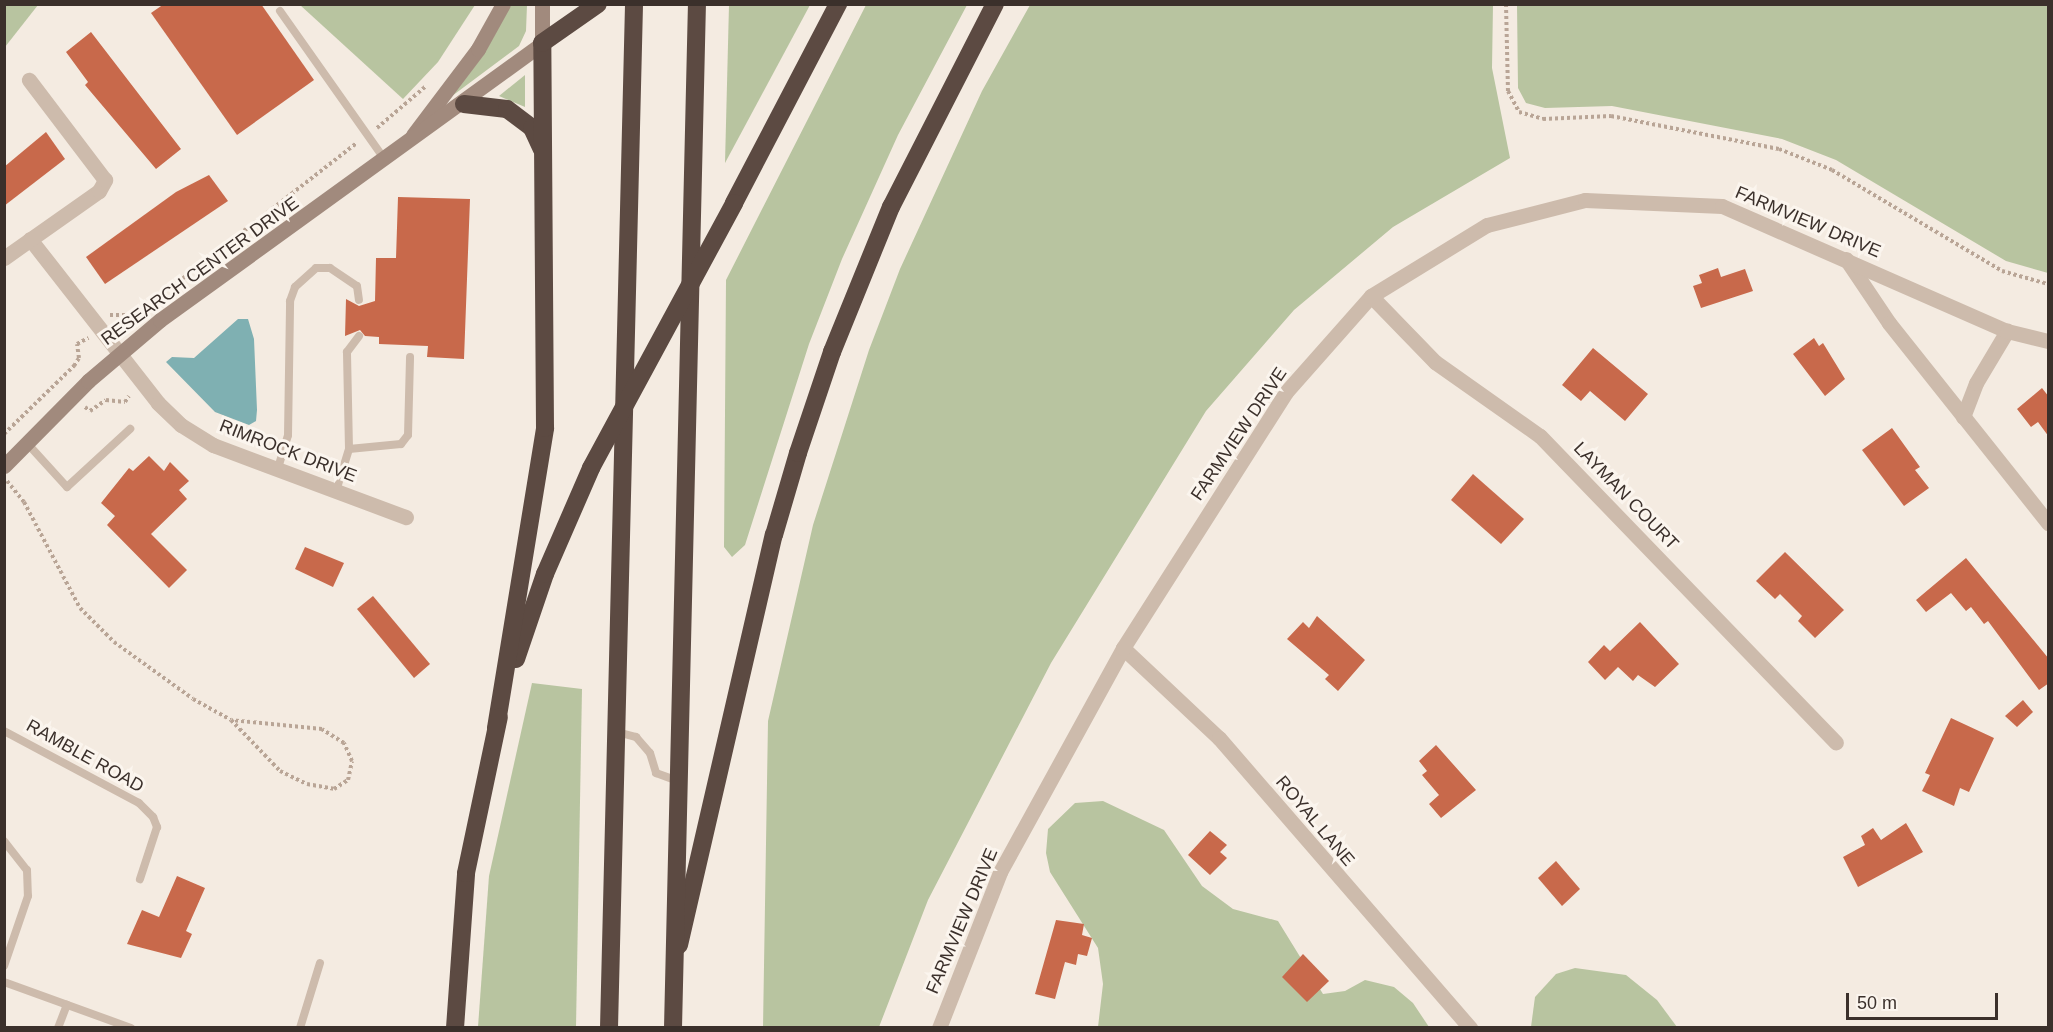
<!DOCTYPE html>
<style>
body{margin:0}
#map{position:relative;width:2053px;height:1032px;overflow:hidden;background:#f4ebe1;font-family:Helvetica,sans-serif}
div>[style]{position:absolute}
.green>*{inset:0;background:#b8c4a0}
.water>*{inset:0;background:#7fb0b2}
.building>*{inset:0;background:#c8694b}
.path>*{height:4px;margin-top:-2px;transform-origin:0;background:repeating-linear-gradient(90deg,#b9a596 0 3px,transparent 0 6px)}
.lane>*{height:8px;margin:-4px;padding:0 4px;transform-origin:4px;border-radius:4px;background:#cdbbac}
.street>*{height:15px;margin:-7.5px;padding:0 7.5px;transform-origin:7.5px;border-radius:7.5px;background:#cdbbac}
.secondary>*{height:15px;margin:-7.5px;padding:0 7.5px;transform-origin:7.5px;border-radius:7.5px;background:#a18a7d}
.highway>*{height:18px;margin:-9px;padding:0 9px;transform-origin:9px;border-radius:9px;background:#5c4a42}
.highway-bridge>*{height:18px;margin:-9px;padding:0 9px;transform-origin:9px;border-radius:9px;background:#5c4a42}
span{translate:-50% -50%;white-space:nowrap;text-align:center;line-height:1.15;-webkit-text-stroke:6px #fbf5ee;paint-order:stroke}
.street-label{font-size:18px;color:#3b302b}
.frame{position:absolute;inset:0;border:6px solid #3b302b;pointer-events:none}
.scale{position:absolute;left:1846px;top:993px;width:152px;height:27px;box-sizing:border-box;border:3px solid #3b302b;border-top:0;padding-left:8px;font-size:18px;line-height:21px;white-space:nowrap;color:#3b302b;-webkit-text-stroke:4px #fbf5ee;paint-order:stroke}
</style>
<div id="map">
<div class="green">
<i style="clip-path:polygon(5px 4px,38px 5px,5px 47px,4px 5px)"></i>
<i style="clip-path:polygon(300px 5px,475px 5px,438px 62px,403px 99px)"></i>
<i style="clip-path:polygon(511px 5px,527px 5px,526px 31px,519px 46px,452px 96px,484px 54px)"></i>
<i style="clip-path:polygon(729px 5px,810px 5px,725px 163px)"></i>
<i style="clip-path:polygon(866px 5px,967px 5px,898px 135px,842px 259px,809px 344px,745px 545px,732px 557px,724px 547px,726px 280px)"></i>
<i style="clip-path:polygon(1030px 5px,1493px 5px,1492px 68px,1510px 158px,1393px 227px,1294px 310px,1206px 411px,1051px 663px,928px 900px,879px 1027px,763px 1027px,768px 721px,813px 525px,869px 350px,900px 269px,982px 91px)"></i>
<i style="clip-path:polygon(1517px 5px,2048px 5px,2048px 273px,2006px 261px,1836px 160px,1782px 139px,1612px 106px,1545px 108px,1526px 103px,1518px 88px)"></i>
<i style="clip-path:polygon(525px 75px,525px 107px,499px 96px)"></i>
<i style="clip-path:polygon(532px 683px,582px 689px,576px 1027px,478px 1027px,489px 876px)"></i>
<i style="clip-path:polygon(1103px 801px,1164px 830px,1202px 886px,1233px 909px,1278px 921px,1323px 994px,1345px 991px,1365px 980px,1394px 987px,1413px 1003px,1429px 1027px,1098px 1027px,1103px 984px,1098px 948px,1050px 872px,1046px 853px,1048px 829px,1075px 803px)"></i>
<i style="clip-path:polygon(1575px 968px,1626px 975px,1657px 1000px,1677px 1027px,1531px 1027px,1535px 997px,1556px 974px)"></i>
</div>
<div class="water">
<i style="clip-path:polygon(238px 319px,248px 319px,254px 339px,257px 410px,256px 421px,249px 425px,215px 412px,166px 362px,172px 357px,194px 358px)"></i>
</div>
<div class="building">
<i style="clip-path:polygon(164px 4px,261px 4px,314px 80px,237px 135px,151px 13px)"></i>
<i style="clip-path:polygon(91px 32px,181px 149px,156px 169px,85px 85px,88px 82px,66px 52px)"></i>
<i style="clip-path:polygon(46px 132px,65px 159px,4px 206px,4px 167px)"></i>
<i style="clip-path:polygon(209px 175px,228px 201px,105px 284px,86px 257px,176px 192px)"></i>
<i style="clip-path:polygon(398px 197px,470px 199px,464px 359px,427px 357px,428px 346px,379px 344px,379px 337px,365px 336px,360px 330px,345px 336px,346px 299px,359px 306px,375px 301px,376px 258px,396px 258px)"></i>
<i style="clip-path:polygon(1718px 268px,1721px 277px,1745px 269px,1753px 291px,1701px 308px,1693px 286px,1702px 283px,1699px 275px)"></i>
<i style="clip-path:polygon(1814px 338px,1819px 346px,1823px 343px,1845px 379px,1825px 396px,1793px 354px)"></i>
<i style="clip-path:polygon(1593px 348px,1648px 394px,1625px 421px,1590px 391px,1581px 401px,1562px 385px)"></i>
<i style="clip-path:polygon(2042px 388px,2049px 397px,2049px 437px,2038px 422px,2031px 427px,2017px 409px)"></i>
<i style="clip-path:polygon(1892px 428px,1920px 467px,1915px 470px,1929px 488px,1904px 506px,1862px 450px)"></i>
<i style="clip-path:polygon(149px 456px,164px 471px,170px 462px,189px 481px,179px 490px,187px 499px,151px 534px,187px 570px,169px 588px,107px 525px,115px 516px,101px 503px,129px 468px,133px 471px)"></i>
<i style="clip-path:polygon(1473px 474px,1524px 519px,1501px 544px,1451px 500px)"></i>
<i style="clip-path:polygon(305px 547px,344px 563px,333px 587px,295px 569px)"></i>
<i style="clip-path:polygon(1785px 552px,1844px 610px,1815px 638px,1798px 621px,1802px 616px,1780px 594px,1775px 599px,1756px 581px)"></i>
<i style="clip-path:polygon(1966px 558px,2049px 659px,2049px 683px,2039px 690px,1988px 621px,1984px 624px,1971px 607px,1966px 611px,1951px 593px,1926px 612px,1916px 600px)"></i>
<i style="clip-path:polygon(373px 596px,430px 664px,414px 678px,357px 609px)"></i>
<i style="clip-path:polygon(1317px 616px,1365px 660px,1338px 691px,1325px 679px,1329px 675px,1287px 639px,1303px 622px,1309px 628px)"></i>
<i style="clip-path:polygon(1640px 622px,1679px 664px,1655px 687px,1638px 675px,1633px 681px,1618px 667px,1605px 680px,1588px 662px,1604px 645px,1610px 651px)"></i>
<i style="clip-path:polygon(2023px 700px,2033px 712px,2017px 727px,2005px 716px)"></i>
<i style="clip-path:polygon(1951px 718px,1994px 738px,1969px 792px,1960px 788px,1954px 806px,1922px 791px,1930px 775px,1925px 773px)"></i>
<i style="clip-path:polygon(1436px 745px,1476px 790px,1441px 818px,1429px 804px,1439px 795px,1422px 775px,1427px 771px,1419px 761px)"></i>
<i style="clip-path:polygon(1906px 823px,1923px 852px,1858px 887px,1843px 857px,1865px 845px,1861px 836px,1873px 828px,1881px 840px)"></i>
<i style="clip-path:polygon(1210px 831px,1227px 845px,1220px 852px,1227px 858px,1210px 875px,1188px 855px)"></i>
<i style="clip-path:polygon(1556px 861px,1580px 889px,1562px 906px,1538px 878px)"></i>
<i style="clip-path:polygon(177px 876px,205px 888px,186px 931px,192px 934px,181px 958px,127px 944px,142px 910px,159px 917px)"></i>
<i style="clip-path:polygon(1056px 920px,1084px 924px,1082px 935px,1092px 938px,1087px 956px,1078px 954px,1076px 965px,1065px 962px,1055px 999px,1035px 994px)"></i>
<i style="clip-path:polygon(1303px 954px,1329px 981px,1307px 1002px,1282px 977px)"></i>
</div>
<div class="path">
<i style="left:1506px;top:4px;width:87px;rotate:88.7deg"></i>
<i style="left:1508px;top:91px;width:24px;rotate:62deg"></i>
<i style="left:1519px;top:112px;width:25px;rotate:16deg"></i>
<i style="left:1543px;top:119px;width:68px;rotate:-2.5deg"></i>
<i style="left:1611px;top:116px;width:171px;rotate:11.1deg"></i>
<i style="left:1779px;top:149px;width:57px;rotate:21.6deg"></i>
<i style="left:1832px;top:170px;width:198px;rotate:30.7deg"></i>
<i style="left:2002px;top:271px;width:48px;rotate:15.8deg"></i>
<i style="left:377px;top:128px;width:65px;rotate:-40.6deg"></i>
<i style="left:173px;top:286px;width:233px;rotate:-37.9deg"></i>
<i style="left:110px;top:315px;width:22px"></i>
<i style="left:132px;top:315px;width:16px;rotate:-30deg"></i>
<i style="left:85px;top:407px;width:6px;rotate:39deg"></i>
<i style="left:90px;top:411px;width:19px;rotate:-35deg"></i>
<i style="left:106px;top:400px;width:19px;rotate:6deg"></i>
<i style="left:125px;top:402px;width:7px;rotate:-56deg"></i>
<i style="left:4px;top:434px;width:98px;rotate:-44.2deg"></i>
<i style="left:74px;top:366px;width:9px;rotate:-58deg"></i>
<i style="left:79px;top:358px;width:14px;rotate:-98deg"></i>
<i style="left:77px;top:344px;width:13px;rotate:-29deg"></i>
<i style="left:7px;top:481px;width:27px;rotate:51deg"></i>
<i style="left:24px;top:502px;width:120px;rotate:62.2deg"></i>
<i style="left:80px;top:608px;width:48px;rotate:45deg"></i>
<i style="left:114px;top:642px;width:97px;rotate:35.8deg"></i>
<i style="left:193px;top:699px;width:43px;rotate:28.9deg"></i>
<i style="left:231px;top:720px;width:71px;rotate:46.1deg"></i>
<i style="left:280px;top:771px;width:30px;rotate:26deg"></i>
<i style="left:307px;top:784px;width:27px;rotate:10deg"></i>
<i style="left:334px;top:789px;width:17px;rotate:-33deg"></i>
<i style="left:348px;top:780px;width:19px;rotate:-78deg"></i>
<i style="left:352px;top:761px;width:20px;rotate:-114deg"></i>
<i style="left:344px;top:743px;width:26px;rotate:-148deg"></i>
<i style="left:322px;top:729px;width:91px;rotate:-174.4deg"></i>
</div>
<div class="lane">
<i style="left:280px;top:11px;width:182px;rotate:54.8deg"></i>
<i style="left:26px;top:442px;width:61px;rotate:47.7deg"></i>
<i style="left:67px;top:487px;width:86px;rotate:-42.6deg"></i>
<i style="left:349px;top:449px;width:52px;rotate:-5.5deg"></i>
<i style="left:401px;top:444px;width:11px;rotate:-52deg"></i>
<i style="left:408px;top:435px;width:78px;rotate:-88.5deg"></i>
<i style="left:278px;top:468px;width:34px;rotate:-73deg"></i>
<i style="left:288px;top:435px;width:134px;rotate:-89.1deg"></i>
<i style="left:290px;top:301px;width:15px;rotate:-70deg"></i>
<i style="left:295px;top:287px;width:28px;rotate:-42deg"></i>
<i style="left:316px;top:268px;width:14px"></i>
<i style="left:330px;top:268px;width:32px;rotate:34deg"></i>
<i style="left:357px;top:286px;width:14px;rotate:82deg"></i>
<i style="left:336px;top:491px;width:44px;rotate:-72.8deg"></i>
<i style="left:349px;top:449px;width:97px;rotate:-91.2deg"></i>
<i style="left:347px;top:352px;width:20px;rotate:-53deg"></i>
<i style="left:4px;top:731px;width:153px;rotate:28.1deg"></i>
<i style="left:139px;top:803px;width:20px;rotate:45deg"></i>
<i style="left:153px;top:817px;width:11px;rotate:68deg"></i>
<i style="left:157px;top:827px;width:55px;rotate:108.1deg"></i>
<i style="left:617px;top:732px;width:20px;rotate:15deg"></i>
<i style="left:636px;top:737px;width:21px;rotate:49deg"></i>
<i style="left:650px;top:753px;width:21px;rotate:73deg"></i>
<i style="left:656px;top:773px;width:23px;rotate:20deg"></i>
<i style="left:4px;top:841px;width:37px;rotate:52deg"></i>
<i style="left:27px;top:870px;width:26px;rotate:88deg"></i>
<i style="left:28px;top:896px;width:74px;rotate:108.9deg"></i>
<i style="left:4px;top:982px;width:135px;rotate:19.9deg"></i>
<i style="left:58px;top:1028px;width:25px;rotate:-69deg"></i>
<i style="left:300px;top:1028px;width:68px;rotate:-72.9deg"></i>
</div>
<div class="street">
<i style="left:30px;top:239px;width:208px;rotate:52deg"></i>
<i style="left:158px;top:403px;width:32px;rotate:44deg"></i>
<i style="left:181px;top:425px;width:38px;rotate:32deg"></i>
<i style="left:213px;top:445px;width:206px;rotate:20.5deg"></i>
<i style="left:4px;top:258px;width:116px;rotate:-35.2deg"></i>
<i style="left:99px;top:191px;width:13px;rotate:-61deg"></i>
<i style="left:105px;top:180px;width:126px;rotate:-127.2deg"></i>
<i style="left:1846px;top:259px;width:77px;rotate:56.1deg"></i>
<i style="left:1889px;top:323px;width:256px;rotate:51.5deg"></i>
<i style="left:1371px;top:296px;width:92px;rotate:45.9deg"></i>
<i style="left:1435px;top:362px;width:128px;rotate:35.2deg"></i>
<i style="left:1540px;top:436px;width:426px;rotate:46deg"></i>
<i style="left:1963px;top:417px;width:36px;rotate:-69deg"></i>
<i style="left:1976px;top:383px;width:61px;rotate:-59.2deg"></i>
<i style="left:1123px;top:648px;width:132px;rotate:43.2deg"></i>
<i style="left:1219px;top:738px;width:384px;rotate:49.1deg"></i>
<i style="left:939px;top:1028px;width:168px;rotate:-68.6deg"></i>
<i style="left:1000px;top:872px;width:256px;rotate:-61.2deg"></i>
<i style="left:1123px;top:648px;width:303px;rotate:-57.5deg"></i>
<i style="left:1286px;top:392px;width:128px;rotate:-48.5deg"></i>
<i style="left:1371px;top:296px;width:136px;rotate:-31.5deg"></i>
<i style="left:1487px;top:225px;width:101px;rotate:-14.3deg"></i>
<i style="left:1585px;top:200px;width:137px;rotate:2.5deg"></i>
<i style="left:1722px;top:206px;width:311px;rotate:23.7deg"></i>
<i style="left:2007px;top:331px;width:42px;rotate:13.7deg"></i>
</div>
<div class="secondary">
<i style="left:413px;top:135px;width:108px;rotate:-52.9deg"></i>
<i style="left:478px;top:49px;width:51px;rotate:-60.9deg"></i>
<i style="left:4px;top:466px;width:120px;rotate:-45.3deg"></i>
<i style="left:88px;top:381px;width:94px;rotate:-40.3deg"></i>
<i style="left:160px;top:320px;width:472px;rotate:-35.9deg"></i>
<i style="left:542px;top:43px;width:39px;rotate:-90deg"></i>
</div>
<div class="highway">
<i style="left:464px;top:104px;width:43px;rotate:6.6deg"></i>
<i style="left:507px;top:109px;width:31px;rotate:37deg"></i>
<i style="left:532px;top:128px;width:23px;rotate:65deg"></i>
<i style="left:734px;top:203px;width:225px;rotate:-62.4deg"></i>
<i style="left:516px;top:659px;width:90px;rotate:-71.2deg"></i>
<i style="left:545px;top:574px;width:116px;rotate:-66.5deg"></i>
<i style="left:496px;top:728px;width:304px;rotate:-80.7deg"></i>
<i style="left:545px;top:428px;width:385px;rotate:-90.4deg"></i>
<i style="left:542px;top:43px;width:68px;rotate:-34.9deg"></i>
<i style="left:679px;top:945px;width:421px;rotate:-77deg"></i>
<i style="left:774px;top:535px;width:85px;rotate:-73.7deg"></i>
<i style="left:798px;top:453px;width:107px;rotate:-71.4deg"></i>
<i style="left:832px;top:352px;width:157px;rotate:-67.9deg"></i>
<i style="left:891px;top:207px;width:228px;rotate:-62.9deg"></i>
<i style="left:455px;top:1028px;width:155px;rotate:-85.9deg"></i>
<i style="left:466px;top:873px;width:159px;rotate:-78.1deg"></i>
<i style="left:609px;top:1028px;width:1024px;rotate:-88.6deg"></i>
<i style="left:673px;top:1028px;width:1024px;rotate:-88.66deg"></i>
</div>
<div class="highway-bridge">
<i style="left:591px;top:468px;width:301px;rotate:-61.6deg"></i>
</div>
<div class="street-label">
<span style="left:1808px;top:222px;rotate:23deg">FARMVIEW DRIVE</span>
<span style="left:200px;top:271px;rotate:-36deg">RESEARCH CENTER DRIVE</span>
<span style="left:1239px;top:434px;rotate:-56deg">FARMVIEW DRIVE</span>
<span style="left:288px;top:451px;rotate:21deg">RIMROCK DRIVE</span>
<span style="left:1626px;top:496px;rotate:46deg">LAYMAN COURT</span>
<span style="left:85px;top:756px;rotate:29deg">RAMBLE ROAD</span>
<span style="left:1315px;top:821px;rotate:50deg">ROYAL LANE</span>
<span style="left:962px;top:921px;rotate:-67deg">FARMVIEW DRIVE</span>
</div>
<div class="frame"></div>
<div class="scale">50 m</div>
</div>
